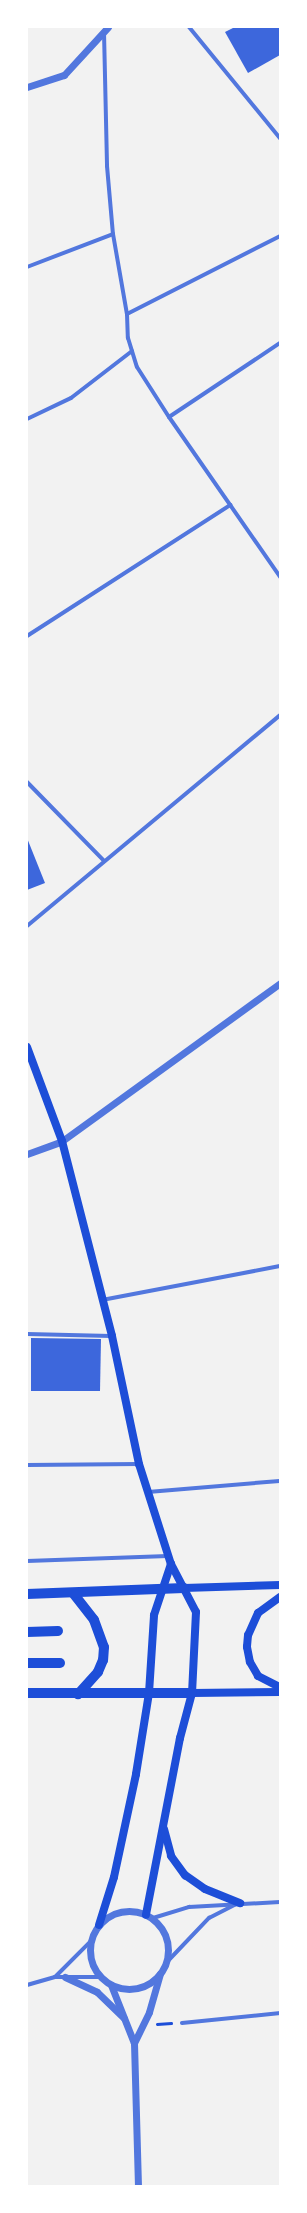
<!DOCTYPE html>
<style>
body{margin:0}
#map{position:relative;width:307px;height:2213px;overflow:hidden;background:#f2f2f2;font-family:"IBM Plex Sans",sans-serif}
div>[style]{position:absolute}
.building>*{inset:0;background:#3d67dc}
.path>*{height:2.5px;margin:-1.25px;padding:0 1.25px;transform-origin:1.25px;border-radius:1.25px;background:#1d4ed8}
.minor>*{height:4px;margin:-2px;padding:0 2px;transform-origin:2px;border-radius:2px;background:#5277de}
.tertiary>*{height:7px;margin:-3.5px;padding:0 3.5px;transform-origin:3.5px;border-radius:3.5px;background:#5277de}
.tertiary>.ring{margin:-3.5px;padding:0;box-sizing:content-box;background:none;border:7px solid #5277de;border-radius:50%}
.secondary>*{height:8px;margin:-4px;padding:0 4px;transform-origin:4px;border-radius:4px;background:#1d4ed8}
.primary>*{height:10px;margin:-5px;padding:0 5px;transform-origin:5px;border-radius:5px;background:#1d4ed8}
span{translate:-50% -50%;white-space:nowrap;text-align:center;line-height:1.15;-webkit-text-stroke:4px #fff;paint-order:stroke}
.frame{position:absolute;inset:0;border:28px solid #fff;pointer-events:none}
</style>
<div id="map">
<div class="building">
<i style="clip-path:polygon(235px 27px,280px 27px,280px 55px,248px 73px,225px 32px)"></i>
<i style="clip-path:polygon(27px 838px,45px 883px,27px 890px)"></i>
<i style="clip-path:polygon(31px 1338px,101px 1339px,100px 1391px,31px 1391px)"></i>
</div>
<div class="path">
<i style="left:157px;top:2024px;width:14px;rotate:-4deg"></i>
</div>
<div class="minor">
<i style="left:189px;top:27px;width:144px;rotate:50.7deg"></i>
<i style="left:104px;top:32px;width:134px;rotate:88.7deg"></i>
<i style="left:107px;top:166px;width:68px;rotate:85deg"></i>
<i style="left:113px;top:234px;width:81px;rotate:80.1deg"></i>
<i style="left:127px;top:314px;width:24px;rotate:88deg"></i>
<i style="left:128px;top:338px;width:30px;rotate:73deg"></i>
<i style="left:137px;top:367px;width:59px;rotate:57.4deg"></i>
<i style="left:169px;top:417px;width:195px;rotate:55.2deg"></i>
<i style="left:27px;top:267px;width:92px;rotate:-21deg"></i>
<i style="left:127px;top:314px;width:172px;rotate:-27deg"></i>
<i style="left:169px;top:417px;width:133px;rotate:-33.7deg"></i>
<i style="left:27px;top:419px;width:49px;rotate:-25.5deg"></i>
<i style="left:71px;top:398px;width:77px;rotate:-37.6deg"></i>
<i style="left:27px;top:636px;width:242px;rotate:-32.8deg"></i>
<i style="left:27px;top:782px;width:110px;rotate:45.7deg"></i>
<i style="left:27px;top:926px;width:329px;rotate:-39.8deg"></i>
<i style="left:102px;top:1300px;width:181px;rotate:-10.8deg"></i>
<i style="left:27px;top:1334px;width:84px;rotate:1.4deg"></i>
<i style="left:27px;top:1465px;width:112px;rotate:-0.5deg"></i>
<i style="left:148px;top:1492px;width:132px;rotate:-4.8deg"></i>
<i style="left:27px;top:1561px;width:141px;rotate:-2deg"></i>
<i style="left:153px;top:1918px;width:38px;rotate:-17deg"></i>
<i style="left:189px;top:1907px;width:91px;rotate:-3.1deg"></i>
<i style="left:165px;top:1964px;width:64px;rotate:-46.3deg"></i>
<i style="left:209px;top:1918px;width:29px;rotate:-27deg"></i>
<i style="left:55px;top:1977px;width:51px;rotate:-45deg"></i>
<i style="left:27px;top:1985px;width:29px;rotate:-16deg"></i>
<i style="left:55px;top:1977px;width:46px"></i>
<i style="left:182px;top:2023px;width:99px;rotate:-5.8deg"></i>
</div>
<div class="tertiary">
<i style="left:27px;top:87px;width:39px;rotate:-18deg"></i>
<i style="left:64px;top:75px;width:65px;rotate:-47.5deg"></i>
<i style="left:27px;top:1154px;width:37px;rotate:-20deg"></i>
<i style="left:62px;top:1141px;width:269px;rotate:-35.9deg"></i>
<i class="ring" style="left:90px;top:1911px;width:71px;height:71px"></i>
<i style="left:65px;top:1977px;width:35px;rotate:25deg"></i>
<i style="left:97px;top:1992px;width:37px;rotate:44deg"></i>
<i style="left:111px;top:1985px;width:62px;rotate:68.4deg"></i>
<i style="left:134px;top:2043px;width:143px;rotate:88.4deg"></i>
<i style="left:134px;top:2043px;width:34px;rotate:-64deg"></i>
<i style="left:149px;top:2012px;width:40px;rotate:-74deg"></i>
</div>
<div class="secondary">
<i style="left:27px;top:1047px;width:100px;rotate:69.6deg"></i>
<i style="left:62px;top:1141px;width:201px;rotate:75.6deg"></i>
<i style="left:112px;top:1336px;width:131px;rotate:78.1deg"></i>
<i style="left:139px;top:1464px;width:105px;rotate:72.3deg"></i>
<i style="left:171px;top:1564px;width:54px;rotate:62.5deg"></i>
<i style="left:196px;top:1612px;width:81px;rotate:92.8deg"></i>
<i style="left:192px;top:1693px;width:47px;rotate:104.9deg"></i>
<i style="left:180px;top:1738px;width:180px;rotate:100.9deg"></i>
<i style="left:184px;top:1588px;width:96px;rotate:-1.8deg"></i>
<i style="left:280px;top:1597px;width:27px;rotate:144deg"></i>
<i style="left:258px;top:1613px;width:24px;rotate:114deg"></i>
<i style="left:248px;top:1635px;width:12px;rotate:95deg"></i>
<i style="left:247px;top:1647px;width:15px;rotate:79deg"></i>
<i style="left:250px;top:1662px;width:16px;rotate:60deg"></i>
<i style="left:258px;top:1676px;width:25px;rotate:27deg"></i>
<i style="left:192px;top:1693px;width:88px;rotate:-0.7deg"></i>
<i style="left:164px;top:1829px;width:28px;rotate:75deg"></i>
<i style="left:171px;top:1856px;width:24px;rotate:54deg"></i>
<i style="left:185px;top:1875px;width:24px;rotate:35deg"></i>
<i style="left:205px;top:1889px;width:38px;rotate:22deg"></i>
<i style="left:99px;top:1925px;width:50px;rotate:-72.6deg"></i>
<i style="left:114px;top:1877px;width:105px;rotate:-77.9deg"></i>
<i style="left:136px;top:1774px;width:82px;rotate:-80.9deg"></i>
<i style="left:149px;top:1693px;width:78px;rotate:-86.3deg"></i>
<i style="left:154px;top:1615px;width:54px;rotate:-71.6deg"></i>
</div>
<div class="primary">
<i style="left:73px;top:1593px;width:34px;rotate:52deg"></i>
<i style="left:94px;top:1620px;width:29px;rotate:70deg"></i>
<i style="left:104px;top:1647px;width:13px;rotate:94deg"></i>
<i style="left:103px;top:1660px;width:13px;rotate:113deg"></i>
<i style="left:98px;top:1672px;width:30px;rotate:132deg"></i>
<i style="left:27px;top:1594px;width:157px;rotate:-2.2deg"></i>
<i style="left:27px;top:1632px;width:31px;rotate:-2deg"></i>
<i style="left:27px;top:1663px;width:33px"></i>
<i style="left:27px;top:1693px;width:165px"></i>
</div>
<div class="frame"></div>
</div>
